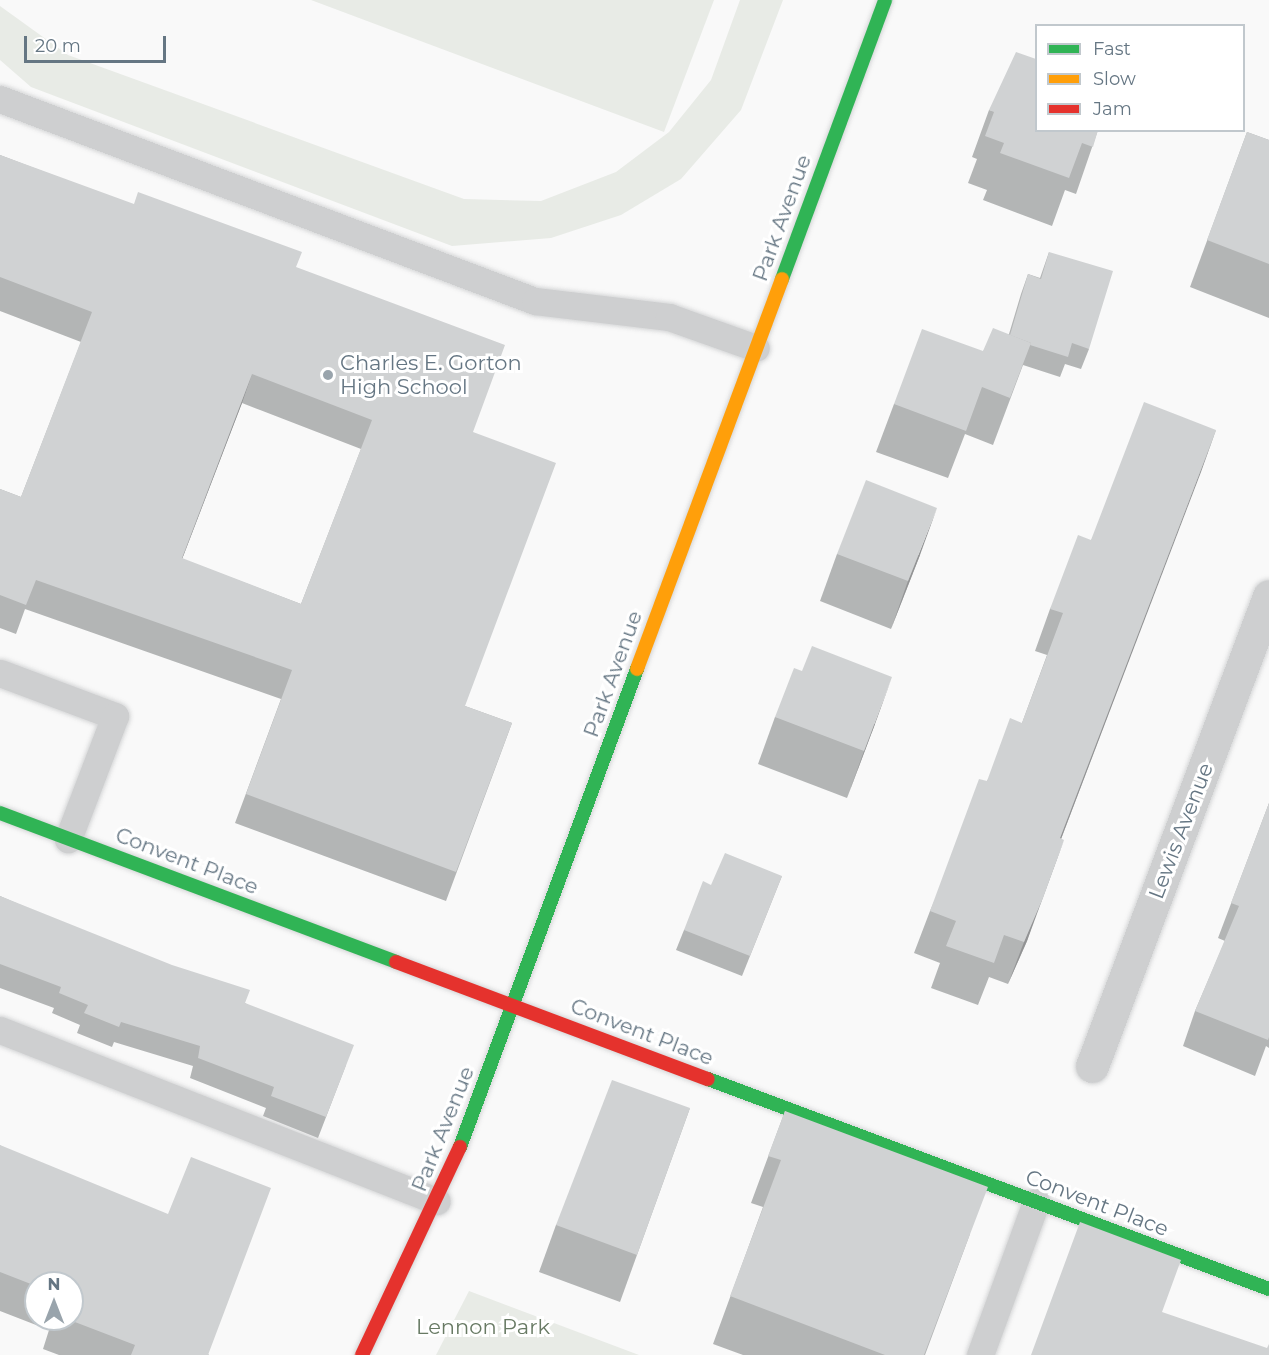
<!DOCTYPE html>
<style>
body{margin:0}
#map{position:relative;width:1269px;height:1355px;overflow:hidden;background:#f9f9f9;font-family:Montserrat,sans-serif}
div>[style]{position:absolute}
.green>*{inset:0;background:#e8ebe6}
.roads{filter:drop-shadow(0 0 2px #d5d6d7) drop-shadow(0 0 2px #d5d6d7)}
.lane>*{height:27px;margin:-13.5px;padding:0 13.5px;transform-origin:13.5px;border-radius:13.5px;background:#cecfd0}
.street>*{height:33px;margin:-16.5px;padding:0 16.5px;transform-origin:16.5px;border-radius:16.5px;background:#cecfd0}
.fast>*{height:14px;margin:-7px;padding:0 7px;transform-origin:7px;border-radius:7px;background:#30b455}
.slow>*{height:14px;margin:-7px;padding:0 7px;transform-origin:7px;border-radius:7px;background:#ff9f0a}
.jam>*{height:14px;margin:-7px;padding:0 7px;transform-origin:7px;border-radius:7px;background:#e5322d}
.wall>*{inset:0;background:#b3b5b5}
.shaded-wall>*{inset:0;background:#929394}
.building>*{inset:0;background:#d0d2d3}
.dots>*{width:16px;height:16px;translate:-50% -50%;box-sizing:border-box;border:3px solid #fff;border-radius:50%}
span{translate:-50% -50%;white-space:nowrap;text-align:center;line-height:1.15;-webkit-text-stroke:6px #fff;paint-order:stroke}
.street-label{font-size:21px;color:#657683}
.poi-label{font-size:21px;color:#657683}
.left{translate:0 -50%;text-align:left}
.park-label{font-size:21px;color:#687a64}
.legend{position:absolute;left:1035px;top:24px;width:210px;height:108px;box-sizing:border-box;background:#fff;border:2px solid #c1c8cd;margin:0;padding:8px 10px;list-style:none;font-size:18px;color:#657683}
.legend li{display:flex;align-items:center;gap:12px;height:30px}
.legend b{width:30px;border:2px solid #c1c8cd}
.north{position:absolute;left:24px;top:1271px;width:60px;height:60px;box-sizing:border-box;background:#fff;border:2px solid #c1c8cd;border-radius:50%;rotate:0deg;font-size:16px;font-weight:700;line-height:24px;text-align:center;color:#657683}
.north::after{content:'';display:block;margin:auto;width:21px;height:27px;background:#99a4ac;clip-path:polygon(50% 0,100% 100%,50% 72%,0 100%)}
.scale{position:absolute;left:24px;top:36px;width:142px;height:27px;box-sizing:border-box;border:3px solid #657683;border-top:0;padding-left:8px;font-size:18px;line-height:21px;white-space:nowrap;color:#657683;-webkit-text-stroke:4px #fff;paint-order:stroke}
</style>
<div id="map">
<div class="green">
<i style="clip-path:polygon(311px 0,714px 0,664px 132px)"></i>
<i style="clip-path:polygon(740px 0,783px 0,741px 110px,681px 179px,621px 215px,551px 238px,452px 246px,31px 87px,0 60px,0 6px,68px 55px,464px 199px,541px 201px,616px 172px,669px 132px,711px 80px)"></i>
<i style="clip-path:polygon(469px 1291px,639px 1355px,436px 1355px)"></i>
</div>
<div class="roads">
<div class="lane">
<i style="left:0;top:99px;width:572px;rotate:20.69deg"></i>
<i style="left:535px;top:301px;width:135px;rotate:6.8deg"></i>
<i style="left:669px;top:317px;width:92px;rotate:19.6deg"></i>
<i style="left:0;top:673px;width:123px;rotate:20.5deg"></i>
<i style="left:115px;top:716px;width:132px;rotate:110.9deg"></i>
<i style="left:0;top:1030px;width:469px;rotate:21.4deg"></i>
<i style="left:980px;top:1355px;width:163px;rotate:-69.9deg"></i>
</div>
<div class="street">
<i style="left:1092px;top:1066px;width:502px;rotate:-69.36deg"></i>
</div>
<div class="fast">
<i style="left:782px;top:279px;width:297px;rotate:-69.7deg"></i>
<i style="left:0;top:813px;width:423px;rotate:20.6deg"></i>
<i style="left:708px;top:1079px;width:599px;rotate:20.52deg"></i>
<i style="left:460px;top:1147px;width:510px;rotate:-69.68deg"></i>
</div>
<div class="slow">
<i style="left:637px;top:669px;width:416px;rotate:-69.6deg"></i>
</div>
<div class="jam">
<i style="left:396px;top:962px;width:333px;rotate:20.6deg"></i>
<i style="left:362px;top:1355px;width:230px;rotate:-64.8deg"></i>
</div>
</div>
<div class="wall">
<i style="clip-path:polygon(989px 110px,1098px 130px,1076px 194px,1065px 190px,1052px 226px,983px 200px,987px 190px,968px 183px,977px 159px,972px 157px)"></i>
<i style="clip-path:polygon(1247px 132px,1269px 140px,1269px 318px,1190px 287px)"></i>
<i style="clip-path:polygon(evenodd,0 155px,296px 268px,473px 432px,465px 706px,512px 723px,446px 901px,235px 823px,281px 699px,25px 609px,16px 634px,0 628px,0 489px,21px 497px,81px 342px,0 311px,0 155px,242px 403px,361px 449px,301px 604px,182px 559px,242px 403px)"></i>
<i style="clip-path:polygon(1049px 252px,1089px 349px,1081px 369px,1065px 364px,1060px 377px,1023px 365px,993px 445px,965px 434px,948px 478px,876px 452px,894px 404px,983px 351px,1009px 334px,1021px 294px,1028px 274px,1040px 278px)"></i>
<i style="clip-path:polygon(1216px 430px,1061px 839px,1027px 941px,1008px 984px,989px 977px,978px 1005px,931px 988px,940px 963px,914px 953px,930px 911px,987px 781px,1022px 723px,1047px 655px,1035px 651px,1050px 609px,1091px 540px)"></i>
<i style="clip-path:polygon(837px 554px,920px 555px,891px 629px,820px 601px)"></i>
<i style="clip-path:polygon(775px 717px,875px 724px,847px 798px,758px 764px)"></i>
<i style="clip-path:polygon(1269px 803px,1269px 1048px,1266px 1046px,1255px 1076px,1183px 1046px,1195px 1011px,1225px 941px,1218px 938px)"></i>
<i style="clip-path:polygon(782px 876px,742px 976px,676px 950px,684px 930px)"></i>
<i style="clip-path:polygon(0 896px,245px 1003px,346px 1065px,318px 1138px,263px 1116px,266px 1108px,190px 1078px,193px 1066px,114px 1042px,112px 1047px,77px 1033px,80px 1025px,52px 1013px,54px 1008px,0 988px)"></i>
<i style="clip-path:polygon(690px 1108px,620px 1302px,539px 1272px,556px 1225px)"></i>
<i style="clip-path:polygon(785px 1111px,970px 1234px,925px 1355px,743px 1355px,713px 1344px,763px 1207px,751px 1203px)"></i>
<i style="clip-path:polygon(evenodd,0 1145px,209px 1355px,59px 1355px,43px 1349px,49px 1330px,0 1311px,0 1145px,36px 1283px,72px 1283px,72px 1319px,36px 1319px,36px 1283px)"></i>
</div>
<div class="shaded-wall">
<i style="clip-path:polygon(252px 374px,242px 403px,171px 588px,182px 558px)"></i>
<i style="clip-path:polygon(1216px 430px,1201px 472px,1045px 881px,1060px 838px)"></i>
<i style="clip-path:polygon(937px 508px,920px 555px,891px 629px,908px 581px)"></i>
<i style="clip-path:polygon(892px 677px,875px 724px,847px 798px,864px 751px)"></i>
<i style="clip-path:polygon(1064px 840px,1027px 941px,1008px 984px,1024px 942px)"></i>
</div>
<div class="building">
<i style="clip-path:polygon(1016px 52px,1036px 59px,1036px 57px,1036px 130px,1098px 130px,1093px 147px,1082px 143px,1069px 178px,1000px 153px,1004px 143px,985px 136px,994px 112px,989px 110px)"></i>
<i style="clip-path:polygon(1247px 132px,1269px 140px,1269px 264px,1207px 240px)"></i>
<i style="clip-path:polygon(evenodd,0 155px,134px 204px,138px 192px,302px 252px,296px 267px,505px 345px,473px 432px,556px 463px,465px 706px,512px 723px,456px 872px,246px 794px,292px 670px,36px 580px,26px 605px,0 595px,0 489px,21px 497px,92px 312px,0 277px,0 155px,252px 374px,372px 420px,301px 604px,182px 558px,252px 374px)"></i>
<i style="clip-path:polygon(1049px 252px,1113px 271px,1089px 349px,1072px 343px,1068px 357px,1030px 345px,1031px 343px,1010px 335px,1028px 274px,1041px 279px)"></i>
<i style="clip-path:polygon(993px 328px,1031px 343px,1010px 398px,982px 387px,966px 431px,894px 404px,922px 329px,983px 351px)"></i>
<i style="clip-path:polygon(1144px 402px,1216px 430px,1060px 838px,1064px 840px,1043px 898px,1024px 942px,1004px 935px,994px 963px,946px 946px,956px 921px,930px 911px,979px 779px,987px 781px,1010px 718px,1022px 723px,1063px 613px,1050px 609px,1078px 535px,1091px 540px)"></i>
<i style="clip-path:polygon(866px 480px,937px 508px,908px 581px,837px 554px)"></i>
<i style="clip-path:polygon(812px 646px,892px 677px,864px 751px,775px 717px,794px 668px,802px 671px)"></i>
<i style="clip-path:polygon(1269px 803px,1269px 1037px,1268px 1040px,1195px 1011px,1239px 906px,1231px 903px)"></i>
<i style="clip-path:polygon(725px 853px,782px 876px,750px 956px,684px 930px,703px 881px,711px 885px)"></i>
<i style="clip-path:polygon(0 896px,172px 965px,250px 990px,245px 1003px,354px 1045px,326px 1117px,271px 1096px,274px 1087px,198px 1058px,200px 1046px,121px 1022px,119px 1027px,84px 1013px,88px 1005px,59px 993px,61px 987px,0 964px)"></i>
<i style="clip-path:polygon(612px 1080px,690px 1108px,637px 1255px,556px 1225px)"></i>
<i style="clip-path:polygon(785px 1111px,988px 1187px,924px 1355px,885px 1355px,730px 1296px,781px 1160px,768px 1156px)"></i>
<i style="clip-path:polygon(0 1145px,168px 1214px,191px 1157px,271px 1188px,208px 1355px,131px 1355px,135px 1345px,67px 1319px,72px 1319px,72px 1283px,36px 1283px,36px 1286px,0 1272px)"></i>
<i style="clip-path:polygon(1080px 1222px,1181px 1260px,1162px 1312px,1267px 1348px,1269px 1344px,1269px 1355px,1031px 1355px)"></i>
</div>
<div class="dots">
<i style="left:328px;top:375px;background:#99a4ac"></i>
</div>
<div class="street-label">
<span style="left:782px;top:218px;rotate:-70deg">Park Avenue</span>
<span style="left:613px;top:674px;rotate:-70deg">Park Avenue</span>
<span style="left:1181px;top:831px;rotate:-69deg">Lewis Avenue</span>
<span style="left:187px;top:861px;rotate:21deg">Convent Place</span>
<span style="left:642px;top:1032px;rotate:21deg">Convent Place</span>
<span style="left:443px;top:1129px;rotate:-68deg">Park Avenue</span>
<span style="left:1097px;top:1203px;rotate:21deg">Convent Place</span>
</div>
<div class="poi-label">
<span class="left" style="left:340px;top:375px">Charles E. Gorton<br>High School</span>
</div>
<div class="park-label">
<span style="left:483px;top:1327px">Lennon Park</span>
</div>
<ul class="legend">
<li><b style="height:8px;background:#30b455"></b>Fast</li>
<li><b style="height:8px;background:#ff9f0a"></b>Slow</li>
<li><b style="height:8px;background:#e5322d"></b>Jam</li>
</ul>
<div class="north">N</div>
<div class="scale">20 m</div>
</div>
